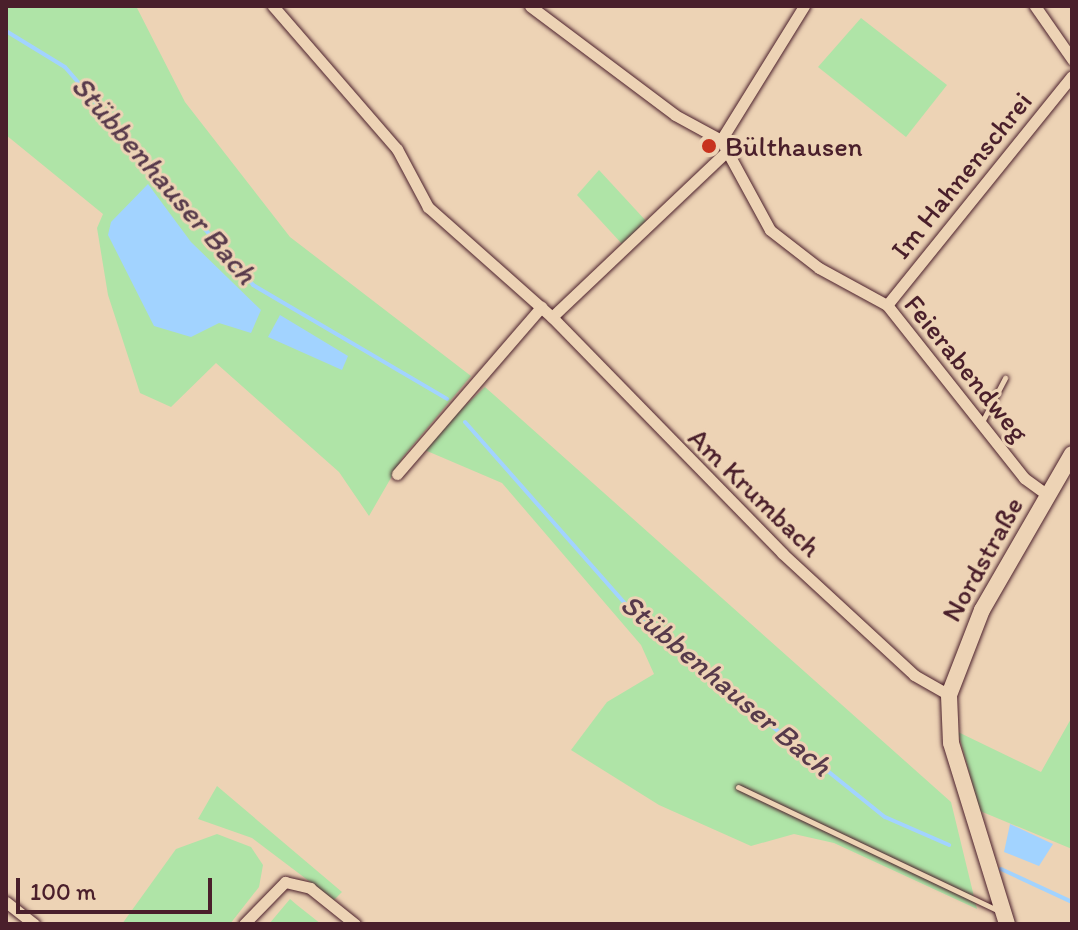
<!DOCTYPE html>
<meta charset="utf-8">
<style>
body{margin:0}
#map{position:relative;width:1078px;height:930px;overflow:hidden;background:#edd3b5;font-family:Itim,sans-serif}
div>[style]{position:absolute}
.green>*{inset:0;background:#afe4a7}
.water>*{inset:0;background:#a2d3ff}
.stream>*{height:4px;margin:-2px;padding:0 2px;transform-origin:2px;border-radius:2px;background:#a2d3ff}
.roads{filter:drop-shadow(0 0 2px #4a1f2b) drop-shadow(0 0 2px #4a1f2b)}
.lane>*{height:5px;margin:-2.5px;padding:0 2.5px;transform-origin:2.5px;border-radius:2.5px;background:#edd3b5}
.street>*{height:11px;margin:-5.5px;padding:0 5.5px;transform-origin:5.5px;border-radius:5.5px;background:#edd3b5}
.secondary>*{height:16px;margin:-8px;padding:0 8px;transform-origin:8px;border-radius:8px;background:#edd3b5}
.dots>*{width:22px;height:22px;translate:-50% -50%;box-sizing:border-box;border:4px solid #edd3b5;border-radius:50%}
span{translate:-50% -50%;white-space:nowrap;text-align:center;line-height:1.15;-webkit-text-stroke:6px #edd3b5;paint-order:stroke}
.poi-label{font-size:28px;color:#4a1f2b}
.left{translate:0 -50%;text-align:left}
.street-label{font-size:28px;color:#4a1f2b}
.water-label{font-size:30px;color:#573a4b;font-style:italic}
.frame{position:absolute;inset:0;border:8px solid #4a1f2b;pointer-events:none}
.scale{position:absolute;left:16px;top:878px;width:196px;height:36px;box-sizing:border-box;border:4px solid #4a1f2b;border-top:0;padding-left:10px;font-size:24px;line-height:28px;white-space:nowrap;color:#4a1f2b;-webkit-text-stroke:6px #edd3b5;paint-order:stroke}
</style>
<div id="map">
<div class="green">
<i style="clip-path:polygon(6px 6px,136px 6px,185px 102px,290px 237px,471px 376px,403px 457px,369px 516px,339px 472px,216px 363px,171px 407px,140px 393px,108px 295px,97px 228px,103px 214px,6px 135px)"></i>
<i style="clip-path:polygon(861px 18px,947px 85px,906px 137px,818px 67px)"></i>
<i style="clip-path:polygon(599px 170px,647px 222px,622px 244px,577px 195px)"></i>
<i style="clip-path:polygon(485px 387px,951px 802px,977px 909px,834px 843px,794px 834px,751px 846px,659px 805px,571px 750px,607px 702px,654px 674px,641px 645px,502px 483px,420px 448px)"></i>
<i style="clip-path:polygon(1072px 717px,1072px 849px,980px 811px,958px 732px,1041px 772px)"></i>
<i style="clip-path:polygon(217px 786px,342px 892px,334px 900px,252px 838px,198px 819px)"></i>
<i style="clip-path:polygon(217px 834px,251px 847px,263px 865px,259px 887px,230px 924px,122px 924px,176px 849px)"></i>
<i style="clip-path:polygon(290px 899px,297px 905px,321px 924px,269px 924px)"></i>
</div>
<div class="water">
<i style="clip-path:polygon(148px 184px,191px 242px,261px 310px,251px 333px,219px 323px,191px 337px,154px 326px,108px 235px,111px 222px)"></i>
<i style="clip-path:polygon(280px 315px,348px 356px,342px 370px,268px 337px)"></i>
<i style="clip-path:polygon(1010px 824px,1053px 844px,1039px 866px,1004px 852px)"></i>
</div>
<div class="stream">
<i style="left:6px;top:31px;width:69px;rotate:31.4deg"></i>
<i style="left:65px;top:67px;width:288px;rotate:49.2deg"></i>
<i style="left:253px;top:285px;width:225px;rotate:30.4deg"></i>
<i style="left:465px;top:422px;width:261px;rotate:48.6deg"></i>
<i style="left:638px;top:618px;width:317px;rotate:38.9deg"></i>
<i style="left:885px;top:817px;width:70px;rotate:23.6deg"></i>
<i style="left:1001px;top:869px;width:78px;rotate:24.9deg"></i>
</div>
<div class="roads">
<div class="lane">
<i style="left:982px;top:422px;width:50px;rotate:-62.4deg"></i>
<i style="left:738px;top:787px;width:289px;rotate:25.4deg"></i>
</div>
<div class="street">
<i style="left:273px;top:6px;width:189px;rotate:49.1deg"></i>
<i style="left:397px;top:149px;width:66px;rotate:61.9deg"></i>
<i style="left:428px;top:207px;width:166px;rotate:41.6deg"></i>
<i style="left:552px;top:317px;width:330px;rotate:45.7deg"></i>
<i style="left:782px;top:553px;width:180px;rotate:42.7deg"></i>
<i style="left:914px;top:675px;width:40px;rotate:29.7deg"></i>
<i style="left:530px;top:6px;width:181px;rotate:36.9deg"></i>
<i style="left:675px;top:115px;width:52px;rotate:28.5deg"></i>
<i style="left:1035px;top:6px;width:65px;rotate:55.1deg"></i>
<i style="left:721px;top:140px;width:102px;rotate:61.4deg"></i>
<i style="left:770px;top:230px;width:62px;rotate:37.8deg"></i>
<i style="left:819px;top:268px;width:77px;rotate:28.6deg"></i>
<i style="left:887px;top:305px;width:221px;rotate:51.6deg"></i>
<i style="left:1024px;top:478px;width:29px;rotate:36deg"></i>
<i style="left:721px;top:140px;width:158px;rotate:-58.2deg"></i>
<i style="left:887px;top:305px;width:294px;rotate:-51.1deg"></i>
<i style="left:552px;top:317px;width:238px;rotate:-43.5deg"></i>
<i style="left:397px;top:474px;width:221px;rotate:-49.2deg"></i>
<i style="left:6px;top:902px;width:36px;rotate:38deg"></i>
<i style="left:244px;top:924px;width:59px;rotate:-45.7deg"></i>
<i style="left:285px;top:882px;width:26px;rotate:13deg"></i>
<i style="left:310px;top:888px;width:58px;rotate:38.7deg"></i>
</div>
<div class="secondary">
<i style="left:1007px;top:924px;width:189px;rotate:-107.2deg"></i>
<i style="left:951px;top:743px;width:48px;rotate:-92.4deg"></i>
<i style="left:949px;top:695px;width:91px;rotate:-68.8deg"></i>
<i style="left:982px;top:610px;width:180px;rotate:-60deg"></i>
</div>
</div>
<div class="dots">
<i style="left:709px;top:146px;background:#c8321e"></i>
</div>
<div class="poi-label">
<span class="left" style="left:725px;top:146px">Bülthausen</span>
</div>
<div class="street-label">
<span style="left:961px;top:175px;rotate:-51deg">Im Hahnenschrei</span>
<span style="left:967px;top:368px;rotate:51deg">Feierabendweg</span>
<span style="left:755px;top:492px;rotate:44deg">Am Krumbach</span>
<span style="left:982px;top:559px;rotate:-61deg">Nordstraße</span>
</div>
<div class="water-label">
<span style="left:164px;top:180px;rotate:49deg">Stübbenhauser Bach</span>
<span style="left:726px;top:685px;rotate:40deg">Stübbenhauser Bach</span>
</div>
<div class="frame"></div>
<div class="scale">100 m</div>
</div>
